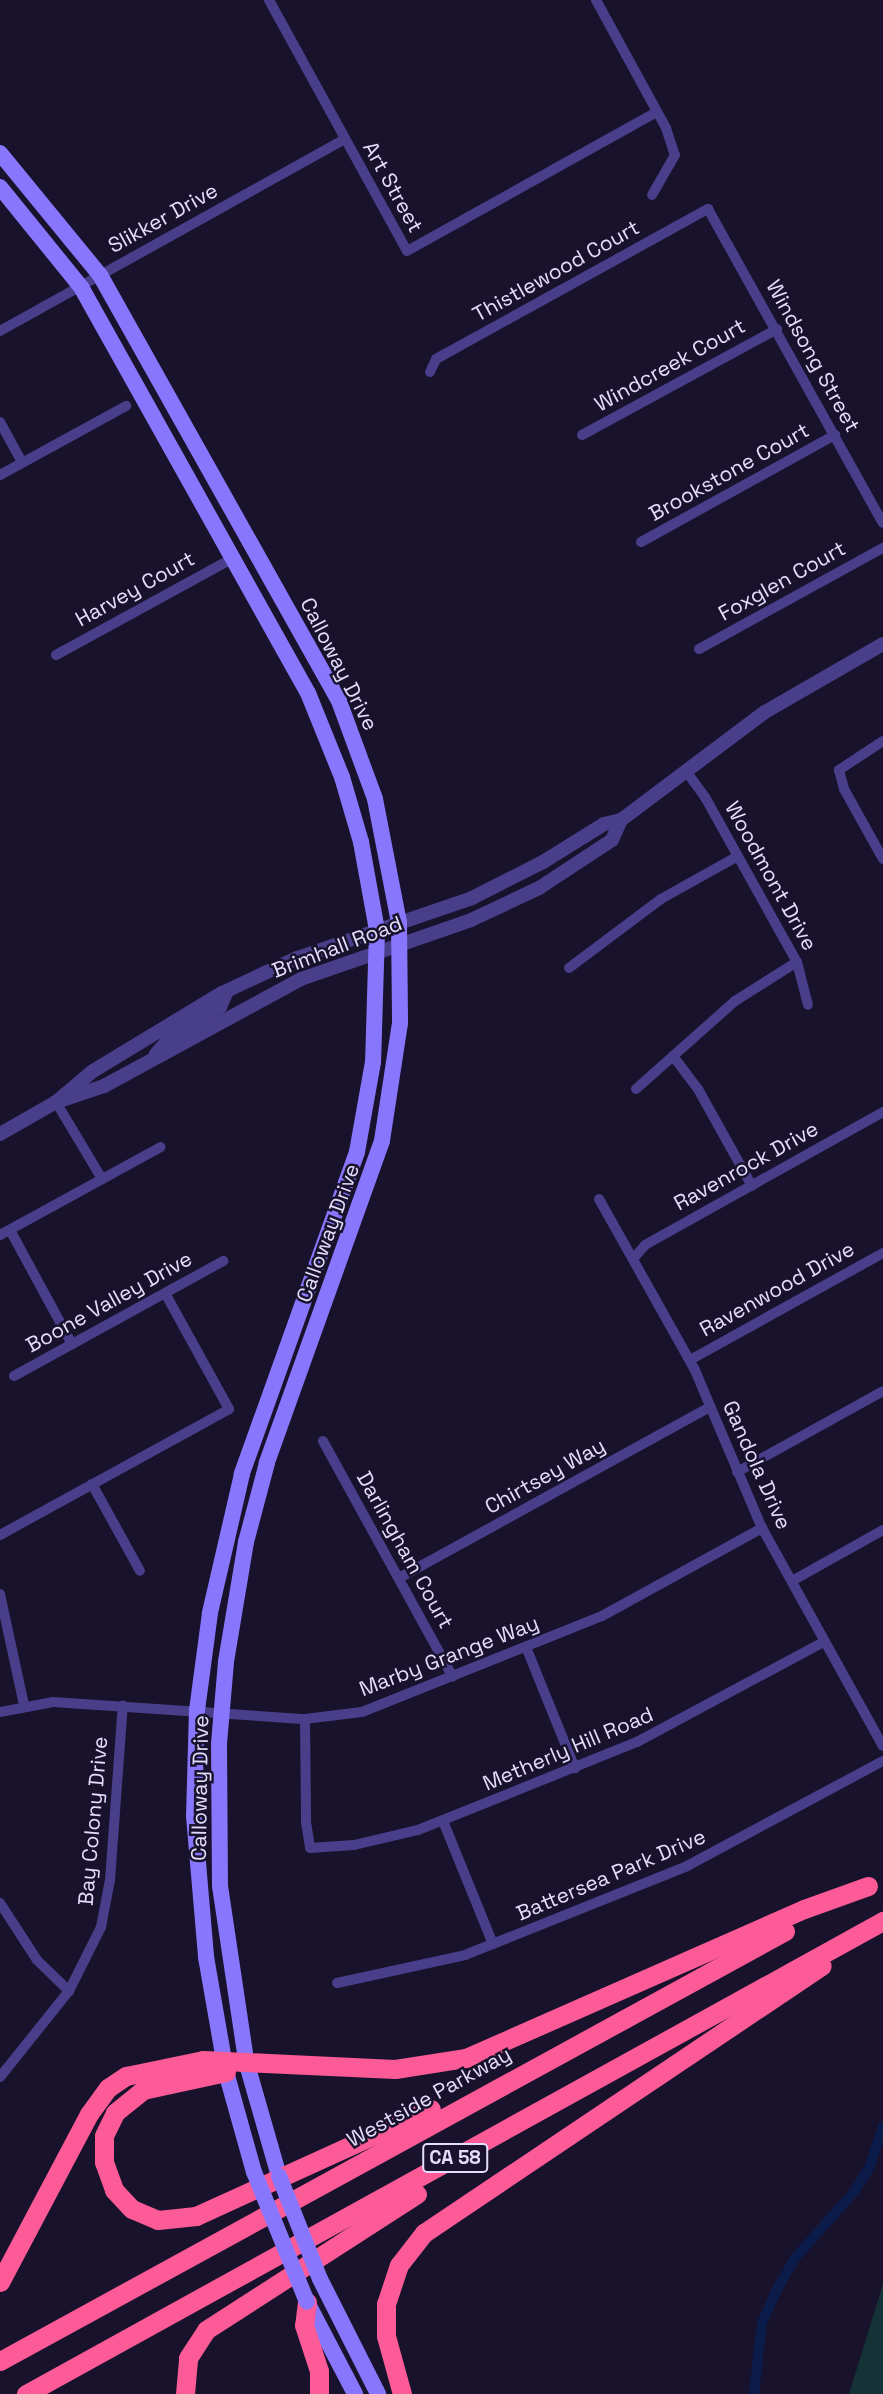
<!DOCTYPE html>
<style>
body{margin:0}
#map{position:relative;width:883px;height:2394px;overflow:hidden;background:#19122c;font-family:"Space Grotesk",sans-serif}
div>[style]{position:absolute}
.green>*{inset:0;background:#153336}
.canal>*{height:10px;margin:-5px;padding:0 5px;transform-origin:5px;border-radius:5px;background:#0c1c4a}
.minor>*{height:10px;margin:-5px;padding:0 5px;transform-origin:5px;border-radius:5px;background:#493e8a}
.tertiary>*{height:14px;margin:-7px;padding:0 7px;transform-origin:7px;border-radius:7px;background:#493e8a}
.secondary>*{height:16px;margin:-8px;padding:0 8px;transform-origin:8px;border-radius:8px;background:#8876fd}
.motorway>*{height:19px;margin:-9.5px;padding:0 9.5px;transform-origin:9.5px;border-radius:9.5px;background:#fc5b97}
.secondary-bridge>*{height:16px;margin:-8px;padding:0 8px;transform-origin:8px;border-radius:8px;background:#8876fd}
span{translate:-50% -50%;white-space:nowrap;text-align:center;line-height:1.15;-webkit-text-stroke:5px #19122c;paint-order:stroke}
.shield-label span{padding:2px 5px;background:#19122c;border:2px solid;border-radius:5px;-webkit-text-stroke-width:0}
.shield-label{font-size:19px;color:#e4ddfe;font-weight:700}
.street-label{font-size:21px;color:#e4ddfe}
</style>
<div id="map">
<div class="green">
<i style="clip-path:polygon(883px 2284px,883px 2394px,849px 2394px)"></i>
</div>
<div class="canal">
<i style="left:754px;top:2394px;width:71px;rotate:-83.6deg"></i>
<i style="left:762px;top:2323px;width:35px;rotate:-66deg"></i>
<i style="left:776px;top:2291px;width:39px;rotate:-60deg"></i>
<i style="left:796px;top:2257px;width:87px;rotate:-48.3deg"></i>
<i style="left:854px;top:2192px;width:28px;rotate:-58deg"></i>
<i style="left:869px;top:2168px;width:44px;rotate:-71.6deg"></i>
</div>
<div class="minor">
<i style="left:269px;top:0;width:286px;rotate:61.2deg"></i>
<i style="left:407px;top:251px;width:286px;rotate:-29.1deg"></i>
<i style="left:596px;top:0;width:146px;rotate:61.3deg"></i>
<i style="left:666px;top:128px;width:28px;rotate:72deg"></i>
<i style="left:675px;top:155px;width:46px;rotate:119.9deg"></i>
<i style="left:0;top:331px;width:395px;rotate:-29.1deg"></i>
<i style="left:430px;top:372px;width:14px;rotate:-65deg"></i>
<i style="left:436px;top:359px;width:311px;rotate:-28.9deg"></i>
<i style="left:708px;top:209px;width:359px;rotate:60.9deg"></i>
<i style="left:0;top:422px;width:46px;rotate:61.2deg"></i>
<i style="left:582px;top:435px;width:222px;rotate:-28.5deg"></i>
<i style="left:0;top:475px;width:144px;rotate:-28.7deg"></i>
<i style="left:641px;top:542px;width:222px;rotate:-28.9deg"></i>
<i style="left:699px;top:649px;width:210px;rotate:-28.8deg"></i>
<i style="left:56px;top:655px;width:202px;rotate:-28.7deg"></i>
<i style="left:883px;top:741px;width:53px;rotate:146.6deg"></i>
<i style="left:839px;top:770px;width:20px;rotate:75deg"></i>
<i style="left:844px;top:789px;width:80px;rotate:60.9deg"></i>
<i style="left:686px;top:771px;width:32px;rotate:54deg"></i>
<i style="left:705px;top:797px;width:189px;rotate:60.9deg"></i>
<i style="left:797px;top:962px;width:44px;rotate:75.7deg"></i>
<i style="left:569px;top:968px;width:115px;rotate:-36.9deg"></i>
<i style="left:661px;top:899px;width:88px;rotate:-29.2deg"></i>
<i style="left:673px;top:1056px;width:41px;rotate:52.9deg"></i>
<i style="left:698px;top:1089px;width:111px;rotate:60.9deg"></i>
<i style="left:636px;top:1089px;width:132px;rotate:-41.6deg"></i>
<i style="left:735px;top:1001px;width:73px;rotate:-32.2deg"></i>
<i style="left:56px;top:1102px;width:90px;rotate:59.1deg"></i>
<i style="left:599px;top:1199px;width:194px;rotate:60.7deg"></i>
<i style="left:694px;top:1368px;width:174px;rotate:67deg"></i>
<i style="left:762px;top:1528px;width:249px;rotate:61deg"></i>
<i style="left:10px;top:1230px;width:130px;rotate:61.5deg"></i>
<i style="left:0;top:1235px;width:183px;rotate:-28.7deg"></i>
<i style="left:633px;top:1259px;width:18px;rotate:-49deg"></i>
<i style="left:645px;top:1245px;width:273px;rotate:-29.2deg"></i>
<i style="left:690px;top:1360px;width:221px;rotate:-29deg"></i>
<i style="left:14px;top:1376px;width:239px;rotate:-28.8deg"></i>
<i style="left:323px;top:1441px;width:269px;rotate:61.2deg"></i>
<i style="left:737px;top:1472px;width:167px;rotate:-29deg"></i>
<i style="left:92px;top:1484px;width:99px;rotate:61.1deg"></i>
<i style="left:0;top:1535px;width:261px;rotate:-28.8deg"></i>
<i style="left:229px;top:1409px;width:132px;rotate:-118.9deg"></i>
<i style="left:399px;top:1578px;width:355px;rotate:-28.8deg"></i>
<i style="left:792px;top:1581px;width:104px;rotate:-29.3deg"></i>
<i style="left:0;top:1594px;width:114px;rotate:77.8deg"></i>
<i style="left:526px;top:1647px;width:131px;rotate:68deg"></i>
<i style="left:0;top:1712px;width:54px;rotate:-10.7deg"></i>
<i style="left:53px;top:1702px;width:253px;rotate:3.9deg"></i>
<i style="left:305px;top:1719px;width:57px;rotate:-7deg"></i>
<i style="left:362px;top:1712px;width:258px;rotate:-21.8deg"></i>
<i style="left:602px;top:1616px;width:183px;rotate:-28.8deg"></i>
<i style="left:305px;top:1719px;width:103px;rotate:89.4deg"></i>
<i style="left:306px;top:1822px;width:26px;rotate:81deg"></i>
<i style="left:310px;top:1848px;width:44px;rotate:-3.9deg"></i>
<i style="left:354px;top:1845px;width:66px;rotate:-13.2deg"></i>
<i style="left:418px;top:1830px;width:236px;rotate:-21.9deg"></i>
<i style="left:637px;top:1742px;width:213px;rotate:-28.2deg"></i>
<i style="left:443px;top:1821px;width:133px;rotate:67.9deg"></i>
<i style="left:0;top:1903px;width:68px;rotate:57deg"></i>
<i style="left:37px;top:1960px;width:45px;rotate:44.1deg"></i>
<i style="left:337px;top:1983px;width:131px;rotate:-12.3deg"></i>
<i style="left:465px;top:1955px;width:239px;rotate:-21.8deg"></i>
<i style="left:687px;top:1866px;width:222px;rotate:-28.2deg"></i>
<i style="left:0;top:2077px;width:110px;rotate:-51.3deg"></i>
<i style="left:69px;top:1991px;width:72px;rotate:-63.4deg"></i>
<i style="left:101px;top:1927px;width:48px;rotate:-79.2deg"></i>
<i style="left:110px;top:1880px;width:175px;rotate:-85.8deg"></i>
</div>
<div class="tertiary">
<i style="left:156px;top:1054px;width:30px;rotate:-48deg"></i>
<i style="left:176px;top:1032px;width:51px;rotate:-29.6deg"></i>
<i style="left:220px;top:1007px;width:17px;rotate:-66deg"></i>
<i style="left:56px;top:1102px;width:48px;rotate:-40deg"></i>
<i style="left:93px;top:1071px;width:151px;rotate:-31.2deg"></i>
<i style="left:222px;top:993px;width:83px;rotate:-25deg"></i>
<i style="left:297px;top:958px;width:185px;rotate:-18.9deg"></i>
<i style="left:472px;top:898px;width:80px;rotate:-26.9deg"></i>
<i style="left:543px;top:862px;width:72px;rotate:-31.9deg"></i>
<i style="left:604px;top:824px;width:17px;rotate:-13deg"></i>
<i style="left:621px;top:820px;width:180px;rotate:-36.9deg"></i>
<i style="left:765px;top:712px;width:136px;rotate:-30deg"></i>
<i style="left:0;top:1134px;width:64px;rotate:-29.7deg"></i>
<i style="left:56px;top:1102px;width:51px;rotate:-18.4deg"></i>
<i style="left:104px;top:1086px;width:224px;rotate:-28.5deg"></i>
<i style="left:301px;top:979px;width:180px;rotate:-19.1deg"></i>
<i style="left:471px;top:920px;width:75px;rotate:-25.2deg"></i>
<i style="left:539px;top:888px;width:87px;rotate:-33.3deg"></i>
<i style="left:612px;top:840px;width:22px;rotate:-66deg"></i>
</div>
<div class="secondary">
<i style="left:0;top:153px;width:158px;rotate:50.7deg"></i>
<i style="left:100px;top:275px;width:488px;rotate:60.7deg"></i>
<i style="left:339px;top:701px;width:104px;rotate:69.8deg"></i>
<i style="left:375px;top:799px;width:125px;rotate:79deg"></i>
<i style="left:399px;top:922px;width:101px;rotate:89.4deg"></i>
<i style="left:400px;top:1023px;width:119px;rotate:98.7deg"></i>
<i style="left:382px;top:1141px;width:342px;rotate:109.7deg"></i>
<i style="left:267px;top:1463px;width:82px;rotate:104.9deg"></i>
<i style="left:246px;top:1542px;width:122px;rotate:99.5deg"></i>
<i style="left:226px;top:1662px;width:82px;rotate:94.9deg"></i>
<i style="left:219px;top:1744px;width:142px;rotate:89.6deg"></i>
<i style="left:220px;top:1886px;width:177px;rotate:81.5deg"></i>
<i style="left:246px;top:2061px;width:120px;rotate:74deg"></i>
<i style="left:0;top:187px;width:129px;rotate:51deg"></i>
<i style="left:81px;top:287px;width:465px;rotate:60.8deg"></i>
<i style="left:308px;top:693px;width:91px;rotate:68deg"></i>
<i style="left:342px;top:777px;width:68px;rotate:73.7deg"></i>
<i style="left:361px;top:842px;width:89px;rotate:79.7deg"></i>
<i style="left:377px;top:930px;width:132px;rotate:91.7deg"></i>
<i style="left:373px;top:1062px;width:91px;rotate:100.1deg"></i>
<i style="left:357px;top:1152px;width:342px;rotate:109.7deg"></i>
<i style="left:242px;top:1474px;width:143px;rotate:103deg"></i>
<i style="left:210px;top:1613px;width:98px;rotate:97.6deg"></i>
<i style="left:197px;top:1710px;width:106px;rotate:91.6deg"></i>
<i style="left:194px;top:1816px;width:142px;rotate:85.1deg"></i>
<i style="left:206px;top:1957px;width:117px;rotate:80.1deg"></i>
<i style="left:226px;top:2072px;width:104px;rotate:74.4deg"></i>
<i style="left:320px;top:2279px;width:129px;rotate:63.2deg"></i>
<i style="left:307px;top:2302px;width:104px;rotate:62.4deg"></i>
</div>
<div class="motorway">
<i style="left:226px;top:2072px;width:85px;rotate:167.8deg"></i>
<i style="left:143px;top:2090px;width:36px;rotate:141deg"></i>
<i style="left:115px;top:2113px;width:25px;rotate:116deg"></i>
<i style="left:104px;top:2136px;width:26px;rotate:90deg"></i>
<i style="left:104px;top:2162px;width:30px;rotate:70deg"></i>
<i style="left:114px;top:2190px;width:26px;rotate:47deg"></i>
<i style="left:132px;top:2209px;width:28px;rotate:23deg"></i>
<i style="left:158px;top:2220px;width:38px;rotate:-6deg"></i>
<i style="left:196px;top:2216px;width:258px;rotate:-24.5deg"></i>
<i style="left:0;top:2282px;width:190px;rotate:-62.1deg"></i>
<i style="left:89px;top:2114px;width:32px;rotate:-54deg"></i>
<i style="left:108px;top:2088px;width:22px;rotate:-34deg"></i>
<i style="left:126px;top:2076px;width:79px;rotate:-11.7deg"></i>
<i style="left:203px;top:2060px;width:192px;rotate:2.7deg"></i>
<i style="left:395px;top:2069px;width:72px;rotate:-8.8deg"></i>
<i style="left:466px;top:2058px;width:369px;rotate:-23.8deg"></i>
<i style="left:804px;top:1909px;width:68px;rotate:-19.8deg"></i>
<i style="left:307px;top:2302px;width:23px;rotate:97deg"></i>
<i style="left:304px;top:2325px;width:48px;rotate:71.9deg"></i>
<i style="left:319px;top:2371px;width:23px;rotate:90deg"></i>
<i style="left:0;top:2361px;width:895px;rotate:-28.71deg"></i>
<i style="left:26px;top:2394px;width:979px;rotate:-28.9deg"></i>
<i style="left:185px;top:2394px;width:36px;rotate:-85deg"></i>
<i style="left:188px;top:2358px;width:33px;rotate:-57deg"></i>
<i style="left:206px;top:2330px;width:251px;rotate:-32.8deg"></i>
<i style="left:402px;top:2394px;width:60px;rotate:-105.4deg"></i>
<i style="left:386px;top:2336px;width:32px;rotate:-90deg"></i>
<i style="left:386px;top:2304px;width:41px;rotate:-71.6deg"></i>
<i style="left:399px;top:2265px;width:41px;rotate:-52deg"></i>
<i style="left:424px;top:2233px;width:479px;rotate:-33.9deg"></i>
</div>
<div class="secondary-bridge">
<i style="left:254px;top:2172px;width:140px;rotate:67.8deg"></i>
<i style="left:279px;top:2176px;width:111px;rotate:68.3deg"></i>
</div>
<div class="shield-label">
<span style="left:455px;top:2158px">CA 58</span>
</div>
<div class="street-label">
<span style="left:393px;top:187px;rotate:61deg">Art Street</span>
<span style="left:163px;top:218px;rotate:-29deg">Slikker Drive</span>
<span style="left:556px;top:271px;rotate:-29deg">Thistlewood Court</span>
<span style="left:813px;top:356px;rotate:61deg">Windsong Street</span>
<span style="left:670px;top:365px;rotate:-29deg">Windcreek Court</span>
<span style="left:729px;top:472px;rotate:-29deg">Brookstone Court</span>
<span style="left:782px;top:581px;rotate:-29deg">Foxglen Court</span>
<span style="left:135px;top:589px;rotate:-29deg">Harvey Court</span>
<span style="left:339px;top:664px;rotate:63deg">Calloway Drive</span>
<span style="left:771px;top:876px;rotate:61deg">Woodmont Drive</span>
<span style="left:337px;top:947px;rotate:-21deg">Brimhall Road</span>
<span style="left:746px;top:1166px;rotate:-29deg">Ravenrock Drive</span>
<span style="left:328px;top:1233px;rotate:-70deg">Calloway Drive</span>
<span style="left:777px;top:1289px;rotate:-29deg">Ravenwood Drive</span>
<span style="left:109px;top:1302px;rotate:-29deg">Boone Valley Drive</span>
<span style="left:757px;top:1465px;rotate:66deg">Gandola Drive</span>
<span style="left:545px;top:1476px;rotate:-29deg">Chirtsey Way</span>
<span style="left:405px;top:1550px;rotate:61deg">Darlingham Court</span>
<span style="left:449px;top:1656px;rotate:-21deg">Marby Grange Way</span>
<span style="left:568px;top:1749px;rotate:-23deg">Metherly Hill Road</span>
<span style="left:200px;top:1788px;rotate:-89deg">Calloway Drive</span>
<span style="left:93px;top:1821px;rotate:-85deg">Bay Colony Drive</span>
<span style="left:611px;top:1875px;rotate:-23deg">Battersea Park Drive</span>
<span style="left:429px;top:2097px;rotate:-29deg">Westside Parkway</span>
</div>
</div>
